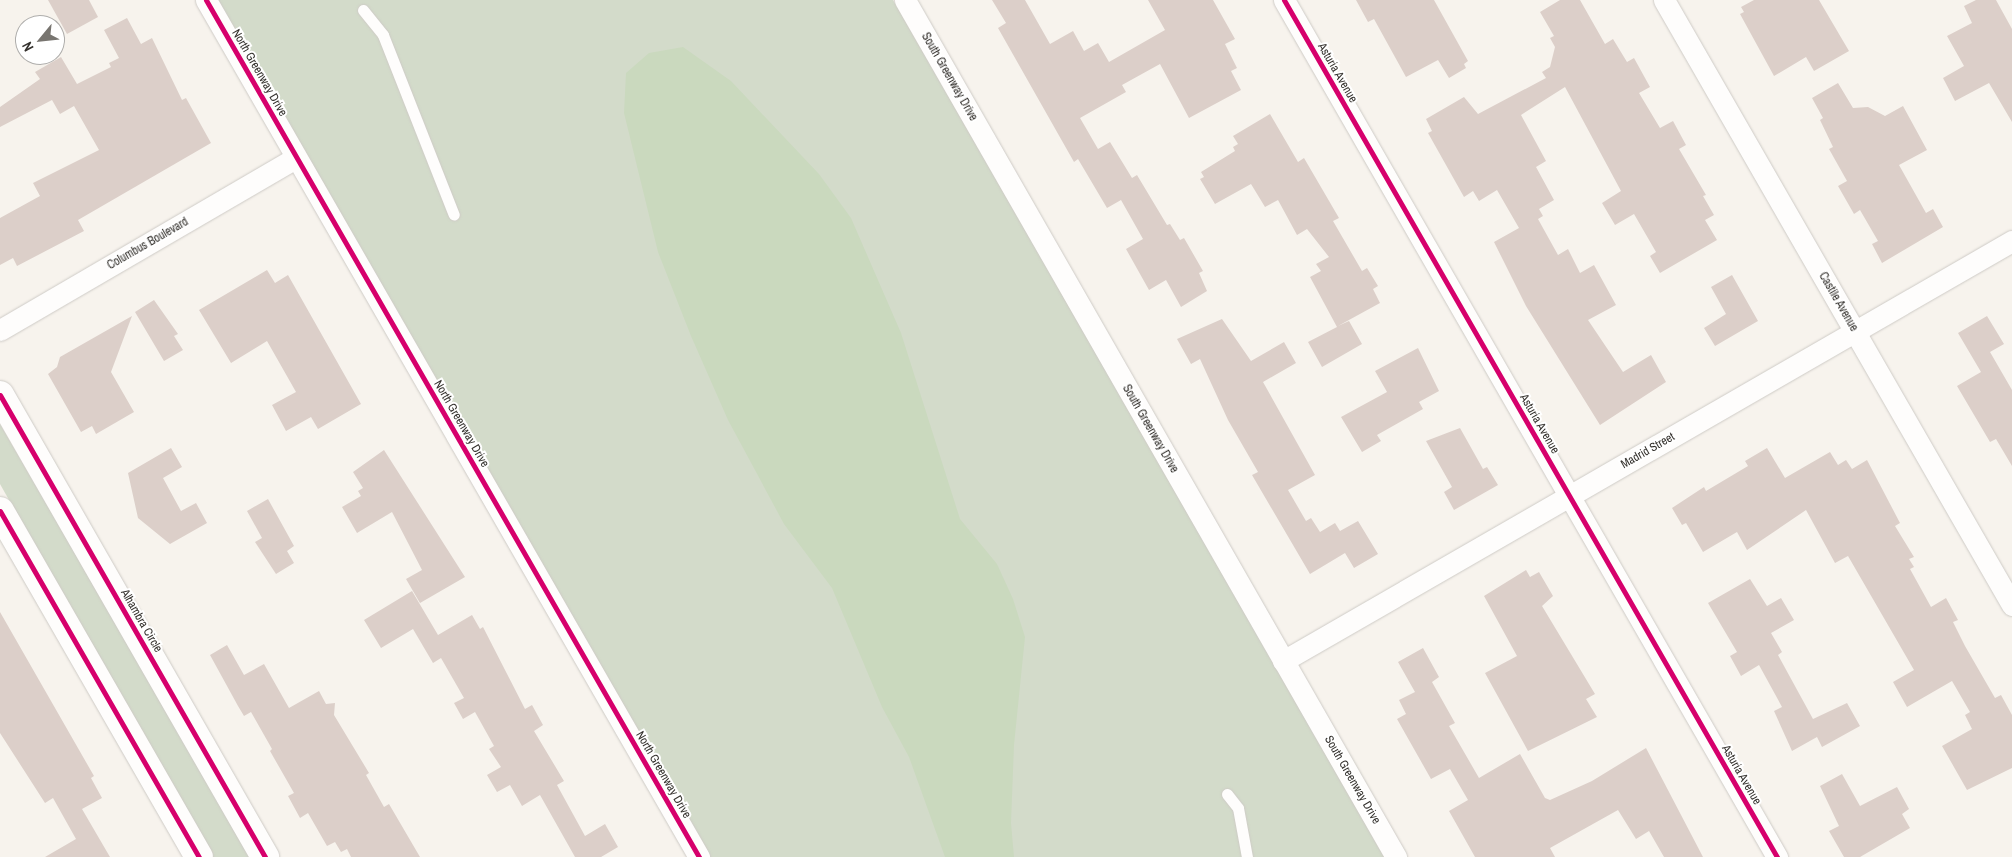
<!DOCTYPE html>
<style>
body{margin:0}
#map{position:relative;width:2012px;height:857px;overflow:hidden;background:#f7f3ed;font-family:"Archivo Narrow",sans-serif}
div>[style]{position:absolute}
.green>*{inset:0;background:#d3dbca}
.forest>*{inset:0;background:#cad9be}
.building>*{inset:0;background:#dccfc9}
.roads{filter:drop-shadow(0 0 1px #cecbc6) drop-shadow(0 0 1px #cecbc6)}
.service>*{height:11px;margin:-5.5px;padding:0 5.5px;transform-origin:5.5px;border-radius:5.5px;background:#fefdfc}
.minor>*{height:21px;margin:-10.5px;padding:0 10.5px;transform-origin:10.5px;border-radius:10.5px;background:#fefdfc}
.tertiary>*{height:28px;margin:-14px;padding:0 14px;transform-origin:14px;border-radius:14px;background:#fefdfc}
.cycleway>*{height:5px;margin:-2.5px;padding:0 2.5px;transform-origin:2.5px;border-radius:2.5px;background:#d6006c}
span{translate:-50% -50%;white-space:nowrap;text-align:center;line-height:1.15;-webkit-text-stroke:4px #fff;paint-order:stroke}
.street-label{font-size:12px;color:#34312d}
.north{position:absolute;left:15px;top:15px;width:50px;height:50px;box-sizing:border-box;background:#fff;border:1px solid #aeadab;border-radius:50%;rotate:242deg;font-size:14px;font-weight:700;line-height:20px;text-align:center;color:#34312d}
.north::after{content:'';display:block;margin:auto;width:18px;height:22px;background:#787570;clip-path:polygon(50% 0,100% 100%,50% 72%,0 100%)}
</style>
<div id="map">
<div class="green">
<i style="clip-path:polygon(216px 0,893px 0,1385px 857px,709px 857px)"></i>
<i style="clip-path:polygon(0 424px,251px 857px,211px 857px,0 484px)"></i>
</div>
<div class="forest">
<i style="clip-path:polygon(683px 47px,731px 81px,819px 174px,851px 218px,901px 333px,960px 519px,997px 564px,1013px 599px,1025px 637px,1014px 745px,1011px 823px,1014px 857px,945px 857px,909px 757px,882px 707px,832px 588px,784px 524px,728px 420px,691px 336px,658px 252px,624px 113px,626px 73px,649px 53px)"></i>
</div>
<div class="building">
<i style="clip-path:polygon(48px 0,89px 0,98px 17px,67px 34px)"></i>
<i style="clip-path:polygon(992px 0,1025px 0,1050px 44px,1073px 31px,1084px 51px,1098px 43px,1109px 62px,1165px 30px,1148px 0,1213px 0,1235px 39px,1225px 44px,1237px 68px,1231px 71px,1241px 90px,1189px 118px,1160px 64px,1122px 85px,1126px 92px,1080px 118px,1098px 149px,1110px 142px,1132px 178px,1137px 175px,1167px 225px,1170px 224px,1180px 240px,1184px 238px,1203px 271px,1199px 273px,1207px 291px,1181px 307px,1166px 280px,1149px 290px,1126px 249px,1143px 239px,1121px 200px,1107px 208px,1078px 159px,1074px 162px,998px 28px,1006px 23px)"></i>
<i style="clip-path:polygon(1356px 0,1434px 0,1468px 61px,1464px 64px,1466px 68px,1449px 78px,1438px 60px,1406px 77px,1374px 19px,1368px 22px)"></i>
<i style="clip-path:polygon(1560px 0,1580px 0,1605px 44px,1613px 39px,1627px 62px,1634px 58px,1650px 87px,1639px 93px,1660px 128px,1673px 121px,1686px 145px,1679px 149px,1706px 195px,1703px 196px,1714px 215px,1705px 220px,1717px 240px,1660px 273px,1650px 256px,1656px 252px,1634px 214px,1615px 225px,1602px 203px,1621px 191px,1565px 87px,1521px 115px,1546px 161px,1536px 167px,1554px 200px,1539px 209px,1543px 216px,1538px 219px,1558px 255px,1568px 249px,1580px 273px,1594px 265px,1616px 305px,1588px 320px,1623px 372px,1651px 355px,1666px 382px,1600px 425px,1526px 306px,1494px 242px,1519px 228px,1497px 190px,1479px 201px,1473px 191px,1464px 197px,1428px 133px,1432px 131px,1426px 119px,1464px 97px,1478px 114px,1546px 78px,1542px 72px,1550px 67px,1555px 47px,1550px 38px,1554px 36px,1540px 12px)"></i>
<i style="clip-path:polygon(1754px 0,1819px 0,1849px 51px,1814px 71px,1806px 57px,1774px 76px,1740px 14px,1744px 12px,1741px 7px)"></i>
<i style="clip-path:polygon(1976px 0,1996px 0,2012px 29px,2012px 122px,1989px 83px,1955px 101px,1943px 78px,1964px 66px,1947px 36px,1972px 23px,1964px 6px)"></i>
<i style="clip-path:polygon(127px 18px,141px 44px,152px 38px,182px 100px,186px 98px,211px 143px,78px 220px,84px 231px,17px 266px,13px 258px,0 265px,0 218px,40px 196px,33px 183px,99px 150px,74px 106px,60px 114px,52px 100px,0 127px,0 107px,40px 79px,35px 72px,61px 57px,77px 84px,111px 67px,109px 63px,119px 58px,104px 30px)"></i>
<i style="clip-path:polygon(1838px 83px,1853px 108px,1868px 107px,1885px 116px,1903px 106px,1927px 150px,1899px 165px,1926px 213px,1933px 209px,1943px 227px,1882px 263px,1872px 244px,1878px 241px,1860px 210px,1854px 214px,1838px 186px,1847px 181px,1829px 149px,1833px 147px,1820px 120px,1823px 118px,1812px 98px)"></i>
<i style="clip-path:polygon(1270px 114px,1298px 162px,1304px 158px,1339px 218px,1333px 221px,1362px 271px,1367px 268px,1378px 286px,1373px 289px,1380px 303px,1338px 326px,1349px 321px,1362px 344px,1322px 367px,1308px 342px,1337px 327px,1310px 277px,1321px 271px,1316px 264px,1329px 257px,1307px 229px,1297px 235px,1278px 200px,1265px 207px,1251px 184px,1215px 204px,1200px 179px,1204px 177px,1201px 172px,1235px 151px,1233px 147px,1238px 144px,1233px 136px)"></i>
<i style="clip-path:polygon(267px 270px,275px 283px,288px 275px,361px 404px,318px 429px,311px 417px,286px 431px,272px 405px,296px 392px,267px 341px,231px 363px,199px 310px)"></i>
<i style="clip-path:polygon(1732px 275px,1758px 321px,1715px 346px,1704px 328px,1726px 314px,1711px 287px)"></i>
<i style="clip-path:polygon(154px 300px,178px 334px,174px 336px,183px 350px,164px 361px,135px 312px)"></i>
<i style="clip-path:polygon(132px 316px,111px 372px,134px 412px,96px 434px,92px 426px,81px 432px,48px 374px,57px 367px,60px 357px)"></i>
<i style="clip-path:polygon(1987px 316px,2004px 344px,1990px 352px,2012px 390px,2012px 466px,1996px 439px,1990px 442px,1957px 386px,1981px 372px,1958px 333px)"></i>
<i style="clip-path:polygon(1222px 319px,1251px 361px,1284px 342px,1296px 363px,1263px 382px,1315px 475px,1288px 490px,1306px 521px,1311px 518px,1320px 532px,1335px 523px,1340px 531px,1358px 521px,1378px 554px,1354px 568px,1345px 553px,1310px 574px,1252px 475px,1258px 472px,1228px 420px,1200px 359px,1191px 364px,1177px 339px)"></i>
<i style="clip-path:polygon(1418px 348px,1439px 391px,1419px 402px,1423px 409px,1377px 435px,1381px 441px,1362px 452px,1341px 417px,1387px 392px,1375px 371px)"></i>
<i style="clip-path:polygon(1460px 428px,1483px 469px,1487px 467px,1498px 485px,1454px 510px,1444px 492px,1452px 487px,1426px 441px)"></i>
<i style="clip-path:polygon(171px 448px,182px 467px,163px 478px,181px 511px,196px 503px,207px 523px,170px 544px,138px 518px,128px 473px)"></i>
<i style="clip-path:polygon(1767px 448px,1785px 478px,1830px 452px,1838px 465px,1846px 460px,1852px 469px,1867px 460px,1900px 523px,1895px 526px,1914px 557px,1909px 559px,1914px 567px,1910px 569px,1931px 607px,1946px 598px,1958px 620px,1953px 622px,1965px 646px,1995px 698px,2001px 695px,2012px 715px,2012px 768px,1967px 790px,1942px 746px,1972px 729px,1965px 715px,1970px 712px,1952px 681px,1907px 707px,1893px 682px,1914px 670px,1848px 556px,1835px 563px,1806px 510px,1747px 550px,1737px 532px,1703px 552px,1686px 523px,1682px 525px,1672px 508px,1704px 487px,1706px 491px,1748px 466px,1745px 461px)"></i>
<i style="clip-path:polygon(384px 450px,465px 577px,420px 603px,406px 579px,422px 570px,392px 512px,357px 533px,342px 507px,361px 496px,358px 491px,363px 488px,353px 472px)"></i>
<i style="clip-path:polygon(268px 499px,294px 546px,287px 551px,294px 563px,276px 574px,255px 542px,262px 538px,247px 511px)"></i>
<i style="clip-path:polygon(1526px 570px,1530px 577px,1539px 572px,1553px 596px,1542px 606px,1595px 694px,1586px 699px,1597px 717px,1528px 751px,1485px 673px,1517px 656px,1484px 596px)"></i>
<i style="clip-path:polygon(1750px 579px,1767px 606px,1781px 598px,1794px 620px,1771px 633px,1782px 652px,1778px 655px,1813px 719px,1847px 703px,1860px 726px,1822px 747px,1817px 737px,1792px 751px,1774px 711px,1782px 707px,1759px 665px,1741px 676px,1730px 656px,1737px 652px,1708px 603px)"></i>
<i style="clip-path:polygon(412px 591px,438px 635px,472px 615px,480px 629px,483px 627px,525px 709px,532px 705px,543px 725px,534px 731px,564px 781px,557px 785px,585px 836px,605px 824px,618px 847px,601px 857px,575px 857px,540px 795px,522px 806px,510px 785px,497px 792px,487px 775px,501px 767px,489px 749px,494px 746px,475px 712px,463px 719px,454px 703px,464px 698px,441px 658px,433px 663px,413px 629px,381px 648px,364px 620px)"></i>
<i style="clip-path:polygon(0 612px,94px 776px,91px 778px,102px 798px,82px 809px,110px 857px,45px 857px,76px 839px,53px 798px,45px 803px,0 733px)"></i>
<i style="clip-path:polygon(227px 645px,244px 675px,264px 664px,289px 708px,319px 691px,326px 704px,335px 703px,334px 715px,369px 773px,366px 775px,384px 807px,389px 804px,420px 857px,351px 857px,347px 849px,341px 852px,335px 842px,327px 846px,308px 813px,300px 818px,288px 796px,294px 793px,270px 751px,272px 749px,251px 712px,244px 716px,238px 706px,210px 655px)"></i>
<i style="clip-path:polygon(1423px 648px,1439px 677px,1432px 682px,1455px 723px,1449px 726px,1479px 778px,1520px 754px,1545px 798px,1550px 800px,1592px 781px,1646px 748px,1703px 857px,1664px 857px,1649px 831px,1636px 839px,1618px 810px,1550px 848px,1555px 857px,1475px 857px,1449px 811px,1468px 800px,1450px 769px,1431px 779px,1397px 719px,1406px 714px,1399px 700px,1415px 692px,1398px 662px)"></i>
<i style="clip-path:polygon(1842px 774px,1860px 806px,1897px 787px,1909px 809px,1902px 814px,1910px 828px,1860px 857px,1844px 857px,1829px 831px,1839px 826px,1820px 786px)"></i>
</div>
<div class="roads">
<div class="service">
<i style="left:363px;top:10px;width:32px;rotate:51deg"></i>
<i style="left:383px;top:35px;width:193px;rotate:68.5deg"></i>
<i style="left:1227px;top:794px;width:18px;rotate:52deg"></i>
<i style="left:1238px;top:808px;width:50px;rotate:79.6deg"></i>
</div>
<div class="minor">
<i style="left:206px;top:0;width:989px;rotate:60.09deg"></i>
<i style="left:905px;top:0;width:988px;rotate:60.19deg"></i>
<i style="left:1284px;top:0;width:989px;rotate:60.09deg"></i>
<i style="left:1664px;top:0;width:698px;rotate:60.09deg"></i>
<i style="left:0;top:330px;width:342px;rotate:-30.2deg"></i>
<i style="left:1283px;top:661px;width:841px;rotate:-29.95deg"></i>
</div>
<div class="tertiary">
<i style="left:0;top:395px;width:533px;rotate:60.16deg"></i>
<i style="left:0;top:511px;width:399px;rotate:60.1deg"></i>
</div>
</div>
<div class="cycleway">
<i style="left:206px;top:0;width:989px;rotate:60.09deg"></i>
<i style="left:1284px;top:0;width:989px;rotate:60.09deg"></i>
<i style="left:0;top:395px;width:533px;rotate:60.16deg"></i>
<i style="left:0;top:511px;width:399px;rotate:60.1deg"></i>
</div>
<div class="street-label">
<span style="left:259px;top:73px;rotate:60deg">North Greenway Drive</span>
<span style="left:1337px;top:73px;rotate:60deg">Asturia Avenue</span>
<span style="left:949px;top:77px;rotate:60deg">South Greenway Drive</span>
<span style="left:148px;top:244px;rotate:-30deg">Columbus Boulevard</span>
<span style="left:1838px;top:302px;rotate:60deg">Castile Avenue</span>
<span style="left:461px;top:424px;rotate:60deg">North Greenway Drive</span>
<span style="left:1539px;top:424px;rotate:60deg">Asturia Avenue</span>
<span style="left:1150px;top:429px;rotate:60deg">South Greenway Drive</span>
<span style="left:1648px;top:451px;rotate:-30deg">Madrid Street</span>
<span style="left:141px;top:621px;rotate:60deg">Alhambra Circle</span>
<span style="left:663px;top:775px;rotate:60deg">North Greenway Drive</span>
<span style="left:1741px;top:775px;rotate:60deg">Asturia Avenue</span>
<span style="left:1352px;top:780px;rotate:60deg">South Greenway Drive</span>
</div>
<div class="north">N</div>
</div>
